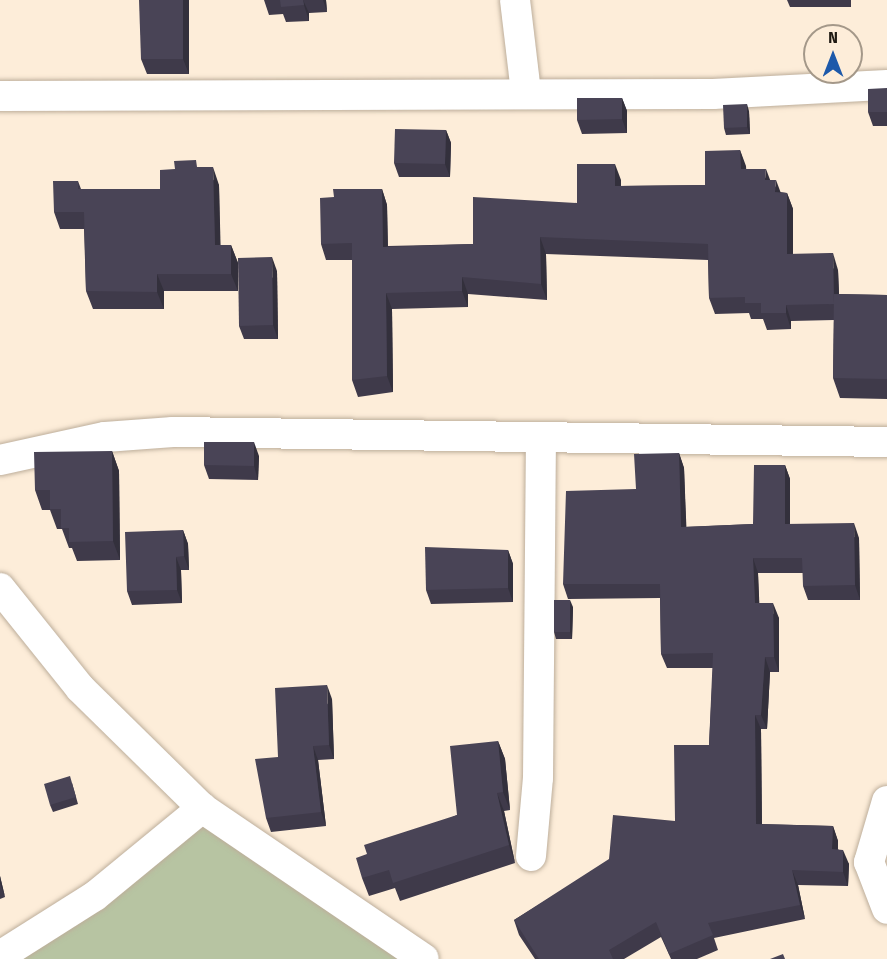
<!DOCTYPE html>
<style>
body{margin:0}
#map{position:relative;width:887px;height:959px;overflow:hidden;background:#fdedd9;font-family:"Fira Sans Condensed",sans-serif}
div>[style]{position:absolute}
.green>*{inset:0;background:#b7c4a2}
.roads{filter:drop-shadow(0 0 2px #bdae9b) drop-shadow(0 0 2px #bdae9b)}
.minor>*{height:30px;margin:-15px;padding:0 15px;transform-origin:15px;border-radius:15px;background:#fff}
.wall>*{inset:0;background:#3f3a4a}
.shaded-wall>*{inset:0;background:#33303c}
.building>*{inset:0;background:#494456}
span{translate:-50% -50%;white-space:nowrap;text-align:center;line-height:1.15;-webkit-text-stroke:6px #fdedd9;paint-order:stroke}
.north{position:absolute;left:803px;top:24px;width:60px;height:60px;box-sizing:border-box;background:#fdedd9;border:2px solid #a49889;border-radius:50%;rotate:0deg;font-size:16px;font-weight:700;line-height:24px;text-align:center;color:#1f1912}
.north::after{content:'';display:block;margin:auto;width:21px;height:27px;background:#1d59aa;clip-path:polygon(50% 0,100% 100%,50% 72%,0 100%)}
</style>
<div id="map">
<div class="green">
<i style="clip-path:polygon(202px 808px,398px 959px,23px 959px)"></i>
</div>
<div class="roads">
<div class="minor">
<i style="left:515px;top:0;width:93px;rotate:83.2deg"></i>
<i style="left:0;top:96px;width:713px;rotate:-0.16deg"></i>
<i style="left:713px;top:94px;width:174px;rotate:-3deg"></i>
<i style="left:0;top:460px;width:107px;rotate:-12.4deg"></i>
<i style="left:105px;top:437px;width:68px;rotate:-4.2deg"></i>
<i style="left:173px;top:432px;width:714px;rotate:0.8deg"></i>
<i style="left:0;top:588px;width:128px;rotate:51.3deg"></i>
<i style="left:80px;top:688px;width:171px;rotate:44.5deg"></i>
<i style="left:202px;top:808px;width:268px;rotate:34.2deg"></i>
<i style="left:887px;top:801px;width:64px;rotate:106.4deg"></i>
<i style="left:869px;top:862px;width:50px;rotate:69deg"></i>
<i style="left:531px;top:856px;width:78px;rotate:-84.9deg"></i>
<i style="left:538px;top:778px;width:340px;rotate:-89.5deg"></i>
<i style="left:0;top:956px;width:112px;rotate:-32.3deg"></i>
<i style="left:95px;top:896px;width:139px;rotate:-39.4deg"></i>
</div>
</div>
<div class="wall">
<i style="clip-path:polygon(189px 0,189px 74px,147px 74px,141px 59px)"></i>
<i style="clip-path:polygon(264px 0,326px 0,327px 12px,309px 13px,309px 21px,286px 22px,283px 14px,269px 15px)"></i>
<i style="clip-path:polygon(787px 0,851px 0,851px 7px,790px 7px)"></i>
<i style="clip-path:polygon(887px 88px,887px 126px,873px 126px,868px 112px)"></i>
<i style="clip-path:polygon(622px 98px,627px 111px,627px 133px,582px 134px,577px 120px)"></i>
<i style="clip-path:polygon(749px 111px,750px 134px,726px 135px,724px 128px)"></i>
<i style="clip-path:polygon(446px 130px,451px 143px,450px 177px,399px 177px,394px 163px)"></i>
<i style="clip-path:polygon(740px 150px,746px 169px,770px 180px,780px 192px,787px 193px,793px 209px,793px 254px,838px 270px,839px 294px,887px 295px,887px 399px,840px 398px,833px 378px,834px 320px,791px 321px,791px 329px,767px 330px,763px 319px,751px 319px,749px 313px,715px 314px,709px 298px,708px 260px,546px 254px,547px 300px,468px 294px,468px 307px,392px 309px,393px 392px,358px 397px,352px 380px,352px 260px,326px 260px,321px 244px,334px 197px,382px 189px,387px 205px,388px 246px,473px 244px,577px 203px,621px 180px,621px 186px,705px 185px)"></i>
<i style="clip-path:polygon(199px 167px,219px 185px,220px 245px,231px 245px,238px 263px,238px 291px,164px 291px,164px 309px,93px 309px,86px 291px,84px 229px,60px 229px,54px 212px,78px 181px,81px 189px,160px 189px)"></i>
<i style="clip-path:polygon(277px 271px,278px 339px,244px 339px,239px 326px)"></i>
<i style="clip-path:polygon(112px 451px,119px 471px,120px 560px,77px 561px,72px 548px,69px 548px,62px 529px,57px 529px,50px 510px,42px 510px,35px 490px)"></i>
<i style="clip-path:polygon(679px 453px,684px 468px,686px 527px,753px 524px,785px 465px,790px 479px,790px 524px,859px 538px,860px 600px,808px 600px,803px 586px,803px 573px,758px 573px,759px 603px,779px 618px,779px 672px,770px 672px,767px 729px,761px 729px,762px 824px,833px 826px,838px 841px,838px 849px,849px 864px,848px 886px,798px 885px,805px 919px,714px 938px,718px 950px,697px 959px,671px 959px,661px 937px,624px 959px,535px 959px,519px 935px,514px 920px,675px 821px,709px 745px,713px 668px,667px 668px,661px 654px,660px 598px,568px 599px,563px 584px,636px 489px)"></i>
<i style="clip-path:polygon(259px 456px,258px 480px,209px 479px,204px 465px)"></i>
<i style="clip-path:polygon(183px 530px,188px 544px,189px 570px,181px 570px,182px 603px,132px 605px,127px 591px)"></i>
<i style="clip-path:polygon(508px 550px,513px 564px,513px 602px,431px 604px,426px 590px)"></i>
<i style="clip-path:polygon(573px 607px,572px 639px,556px 639px,554px 632px)"></i>
<i style="clip-path:polygon(332px 699px,334px 759px,318px 760px,326px 826px,271px 832px,266px 818px,278px 757px)"></i>
<i style="clip-path:polygon(498px 741px,505px 759px,510px 810px,504px 811px,515px 863px,400px 901px,395px 888px,369px 896px,362px 878px,367px 854px,457px 815px)"></i>
<i style="clip-path:polygon(72px 783px,78px 804px,53px 812px,50px 805px)"></i>
<i style="clip-path:polygon(0 876px,5px 897px,0 899px)"></i>
</div>
<div class="shaded-wall">
<i style="clip-path:polygon(183px 0,189px 0,189px 74px,183px 59px)"></i>
<i style="clip-path:polygon(303px 0,309px 13px,309px 21px,304px 5px)"></i>
<i style="clip-path:polygon(323px 0,326px 0,327px 12px)"></i>
<i style="clip-path:polygon(622px 98px,627px 111px,627px 133px,622px 119px)"></i>
<i style="clip-path:polygon(747px 104px,749px 111px,750px 134px,747px 127px)"></i>
<i style="clip-path:polygon(446px 130px,451px 143px,450px 177px,445px 164px)"></i>
<i style="clip-path:polygon(740px 150px,746px 166px,747px 185px,741px 169px)"></i>
<i style="clip-path:polygon(615px 164px,621px 180px,621px 202px,615px 186px)"></i>
<i style="clip-path:polygon(213px 167px,219px 185px,221px 262px,215px 245px)"></i>
<i style="clip-path:polygon(766px 169px,772px 185px,765px 180px)"></i>
<i style="clip-path:polygon(776px 180px,782px 196px,775px 192px)"></i>
<i style="clip-path:polygon(382px 189px,387px 205px,388px 263px,383px 247px)"></i>
<i style="clip-path:polygon(787px 193px,793px 209px,793px 270px,787px 254px)"></i>
<i style="clip-path:polygon(540px 237px,546px 254px,547px 300px,541px 284px)"></i>
<i style="clip-path:polygon(231px 245px,238px 263px,238px 291px,231px 274px)"></i>
<i style="clip-path:polygon(833px 253px,838px 270px,840px 320px,834px 304px)"></i>
<i style="clip-path:polygon(272px 257px,277px 271px,278px 339px,273px 325px)"></i>
<i style="clip-path:polygon(157px 274px,164px 291px,164px 309px,157px 292px)"></i>
<i style="clip-path:polygon(462px 277px,468px 294px,468px 307px,462px 291px)"></i>
<i style="clip-path:polygon(386px 293px,392px 309px,393px 392px,387px 376px)"></i>
<i style="clip-path:polygon(786px 305px,791px 321px,791px 329px,786px 313px)"></i>
<i style="clip-path:polygon(254px 442px,259px 456px,258px 480px,254px 466px)"></i>
<i style="clip-path:polygon(112px 451px,119px 471px,120px 560px,113px 541px)"></i>
<i style="clip-path:polygon(679px 453px,684px 468px,687px 542px,681px 527px)"></i>
<i style="clip-path:polygon(785px 465px,790px 479px,790px 539px,785px 524px)"></i>
<i style="clip-path:polygon(854px 523px,859px 538px,860px 600px,855px 585px)"></i>
<i style="clip-path:polygon(183px 530px,188px 544px,189px 570px,184px 556px)"></i>
<i style="clip-path:polygon(508px 550px,513px 564px,513px 602px,508px 588px)"></i>
<i style="clip-path:polygon(176px 557px,181px 570px,182px 603px,177px 590px)"></i>
<i style="clip-path:polygon(753px 558px,758px 573px,760px 618px,755px 603px)"></i>
<i style="clip-path:polygon(570px 600px,573px 607px,572px 639px,570px 632px)"></i>
<i style="clip-path:polygon(773px 603px,779px 618px,779px 672px,774px 657px)"></i>
<i style="clip-path:polygon(765px 657px,770px 672px,767px 729px,761px 715px)"></i>
<i style="clip-path:polygon(327px 685px,332px 699px,334px 759px,329px 745px)"></i>
<i style="clip-path:polygon(755px 715px,761px 729px,762px 839px,756px 824px)"></i>
<i style="clip-path:polygon(498px 741px,505px 759px,510px 810px,503px 792px)"></i>
<i style="clip-path:polygon(313px 746px,318px 760px,326px 826px,321px 812px)"></i>
<i style="clip-path:polygon(497px 793px,504px 811px,515px 863px,509px 845px)"></i>
<i style="clip-path:polygon(833px 826px,838px 841px,837px 864px,832px 849px)"></i>
<i style="clip-path:polygon(843px 850px,849px 864px,848px 886px,843px 872px)"></i>
<i style="clip-path:polygon(792px 870px,798px 885px,805px 919px,800px 905px)"></i>
<i style="clip-path:polygon(0 876px,5px 897px,0 883px)"></i>
</div>
<div class="building">
<i style="clip-path:polygon(139px 0,183px 0,183px 59px,141px 59px)"></i>
<i style="clip-path:polygon(280px 0,303px 0,304px 5px,281px 7px)"></i>
<i style="clip-path:polygon(887px 88px,887px 112px,868px 112px,868px 89px)"></i>
<i style="clip-path:polygon(577px 98px,622px 98px,622px 119px,577px 120px)"></i>
<i style="clip-path:polygon(747px 104px,747px 127px,724px 128px,723px 105px)"></i>
<i style="clip-path:polygon(395px 129px,446px 130px,445px 164px,394px 163px)"></i>
<i style="clip-path:polygon(740px 150px,741px 169px,766px 169px,765px 180px,776px 180px,775px 192px,787px 193px,787px 254px,833px 253px,834px 304px,786px 305px,786px 313px,761px 313px,761px 303px,745px 303px,745px 297px,709px 298px,708px 244px,540px 237px,541px 284px,462px 277px,462px 291px,386px 293px,387px 376px,352px 380px,352px 243px,321px 244px,320px 198px,334px 197px,333px 189px,382px 189px,383px 247px,473px 244px,473px 197px,577px 203px,577px 164px,615px 164px,615px 186px,705px 185px,705px 151px)"></i>
<i style="clip-path:polygon(196px 160px,197px 167px,213px 167px,215px 245px,231px 245px,231px 274px,157px 274px,157px 292px,86px 291px,84px 212px,54px 212px,53px 181px,78px 181px,78px 189px,160px 189px,160px 170px,175px 169px,174px 161px)"></i>
<i style="clip-path:polygon(272px 257px,273px 325px,239px 326px,238px 258px)"></i>
<i style="clip-path:polygon(834px 294px,887px 295px,887px 379px,833px 378px)"></i>
<i style="clip-path:polygon(204px 442px,254px 442px,254px 466px,204px 465px)"></i>
<i style="clip-path:polygon(112px 451px,113px 541px,69px 542px,69px 528px,61px 528px,61px 509px,50px 509px,50px 490px,35px 490px,34px 452px)"></i>
<i style="clip-path:polygon(679px 453px,681px 527px,753px 524px,754px 465px,785px 465px,785px 524px,854px 523px,855px 585px,803px 586px,802px 558px,753px 558px,755px 603px,773px 603px,774px 657px,765px 657px,761px 715px,755px 715px,756px 824px,833px 826px,832px 849px,843px 850px,843px 872px,792px 870px,800px 905px,708px 923px,713px 935px,669px 954px,656px 922px,609px 950px,613px 959px,539px 959px,514px 920px,609px 859px,613px 815px,675px 821px,674px 745px,709px 745px,713px 653px,661px 654px,660px 584px,563px 584px,566px 491px,636px 489px,634px 454px)"></i>
<i style="clip-path:polygon(183px 530px,184px 556px,176px 557px,177px 590px,127px 591px,125px 532px)"></i>
<i style="clip-path:polygon(425px 547px,508px 550px,508px 588px,426px 590px)"></i>
<i style="clip-path:polygon(554px 600px,570px 600px,570px 632px,554px 632px)"></i>
<i style="clip-path:polygon(327px 685px,329px 745px,313px 746px,321px 812px,266px 818px,255px 759px,278px 757px,275px 688px)"></i>
<i style="clip-path:polygon(498px 741px,503px 792px,497px 793px,509px 845px,393px 883px,389px 870px,362px 878px,356px 858px,367px 854px,364px 845px,457px 815px,450px 746px)"></i>
<i style="clip-path:polygon(70px 776px,76px 797px,50px 805px,44px 784px)"></i>
<i style="clip-path:polygon(783px 954px,785px 959px,770px 959px)"></i>
</div>
<div class="north">N</div>
</div>
